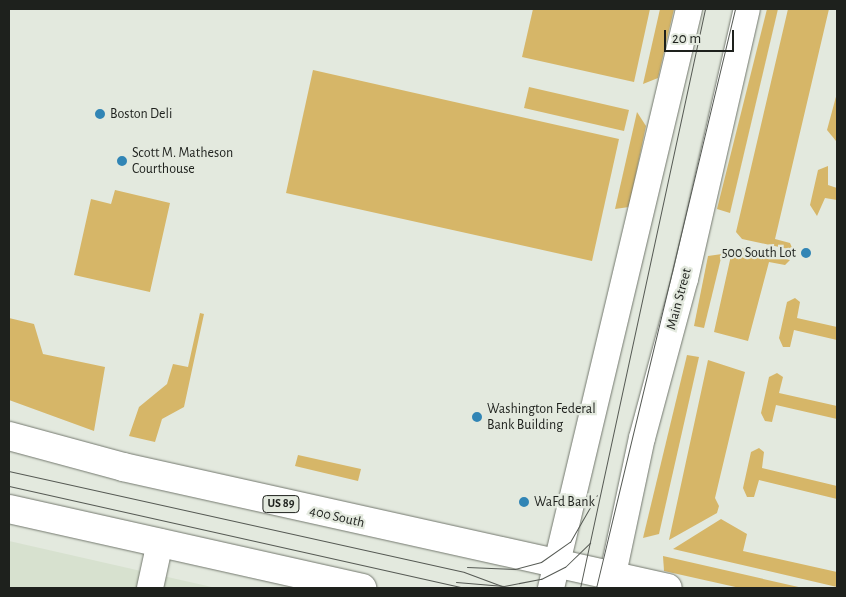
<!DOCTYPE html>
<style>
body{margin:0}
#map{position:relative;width:846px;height:597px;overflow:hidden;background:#e3e9de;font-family:"Alegreya Sans",sans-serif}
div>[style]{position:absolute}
.built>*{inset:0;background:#d7e1cf}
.green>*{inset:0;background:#d6b668}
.roads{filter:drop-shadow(0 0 1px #73786e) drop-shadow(0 0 1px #73786e)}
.street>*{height:26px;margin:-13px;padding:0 13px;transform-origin:13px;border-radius:13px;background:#fff}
.primary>*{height:28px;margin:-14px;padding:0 14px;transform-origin:14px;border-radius:14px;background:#fff}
.tram>*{height:1px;margin:-0.5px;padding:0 0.5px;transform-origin:0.5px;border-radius:0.5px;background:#565a54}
.dots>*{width:14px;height:14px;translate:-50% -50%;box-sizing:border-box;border:2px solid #e3e9de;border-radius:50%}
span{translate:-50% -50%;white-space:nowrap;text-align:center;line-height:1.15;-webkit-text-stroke:4.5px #e3e9de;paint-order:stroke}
.shield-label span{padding:1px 4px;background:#e3e9de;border:1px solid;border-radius:4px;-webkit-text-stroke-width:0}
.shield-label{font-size:12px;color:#1e211d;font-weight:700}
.poi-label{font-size:14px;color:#1e211d}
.left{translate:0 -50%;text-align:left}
.right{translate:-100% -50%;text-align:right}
.street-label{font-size:14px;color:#1e211d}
.frame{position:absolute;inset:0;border:10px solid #1e211d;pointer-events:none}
.scale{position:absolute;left:664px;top:30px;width:70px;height:22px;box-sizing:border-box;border:2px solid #1e211d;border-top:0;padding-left:6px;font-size:15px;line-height:18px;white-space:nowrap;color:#1e211d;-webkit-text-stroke:4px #e3e9de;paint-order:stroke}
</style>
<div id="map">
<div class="built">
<i style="clip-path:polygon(9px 541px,216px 588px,9px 588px)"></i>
</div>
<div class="green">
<i style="clip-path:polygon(533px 9px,650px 9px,634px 82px,522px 57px)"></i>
<i style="clip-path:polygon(660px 9px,674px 9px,658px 78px,643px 84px)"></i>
<i style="clip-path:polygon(767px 9px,778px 9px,730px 213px,717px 209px)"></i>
<i style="clip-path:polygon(788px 9px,829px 9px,775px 239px,790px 243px,793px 250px,742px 239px,736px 232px)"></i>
<i style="clip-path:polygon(313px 70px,619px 139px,592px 261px,286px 193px)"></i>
<i style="clip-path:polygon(529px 87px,629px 110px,624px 131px,524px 108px)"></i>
<i style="clip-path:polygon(837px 93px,837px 140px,836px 141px,827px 130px)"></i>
<i style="clip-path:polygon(637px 112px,646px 126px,629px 207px,615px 209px)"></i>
<i style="clip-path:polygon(828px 166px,828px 185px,837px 188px,837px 200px,825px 198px,817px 216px,810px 205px,818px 170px)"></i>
<i style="clip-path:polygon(115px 190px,170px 203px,150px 292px,74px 275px,91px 199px,111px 204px)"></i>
<i style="clip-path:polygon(741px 248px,790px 260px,785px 265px,769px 262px,748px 341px,714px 332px,732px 251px)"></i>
<i style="clip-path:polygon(722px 254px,704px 328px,694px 326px,708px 256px)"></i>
<i style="clip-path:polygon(795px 298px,800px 302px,797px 318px,837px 327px,837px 340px,794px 330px,790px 347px,783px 347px,779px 338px,787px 302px)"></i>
<i style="clip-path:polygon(200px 313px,204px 314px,184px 407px,162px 419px,155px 442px,129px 436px,139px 407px,167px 384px,173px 364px,188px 367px)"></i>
<i style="clip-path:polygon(9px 318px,34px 324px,43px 354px,105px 367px,94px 431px,9px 400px)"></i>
<i style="clip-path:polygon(687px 355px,699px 357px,659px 534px,643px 538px)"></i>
<i style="clip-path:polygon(708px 360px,745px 372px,715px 498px,719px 506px,717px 513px,669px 540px)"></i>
<i style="clip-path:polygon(777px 373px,783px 377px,779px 393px,837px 406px,837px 419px,776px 405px,772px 422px,765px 421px,761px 413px,769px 377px)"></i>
<i style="clip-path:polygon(759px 448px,764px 452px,762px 468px,837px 486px,837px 499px,759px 480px,754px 497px,747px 497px,743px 488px,751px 452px)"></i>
<i style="clip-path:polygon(298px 455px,361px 469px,358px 481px,295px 466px)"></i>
<i style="clip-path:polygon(721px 519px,747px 534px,743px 551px,837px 572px,837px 587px,673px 549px)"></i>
<i style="clip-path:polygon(663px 556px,803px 588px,740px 588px,664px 571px)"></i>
</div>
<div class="roads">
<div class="street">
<i style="left:150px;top:588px;width:47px;rotate:-77.7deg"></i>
<i style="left:551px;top:588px;width:595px;rotate:-76.59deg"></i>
<i style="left:610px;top:588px;width:153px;rotate:-78deg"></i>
<i style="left:642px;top:438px;width:165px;rotate:-74.9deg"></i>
<i style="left:685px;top:279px;width:277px;rotate:-77.1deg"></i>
</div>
<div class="primary">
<i style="left:9px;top:436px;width:118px;rotate:15.2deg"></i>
<i style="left:123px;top:467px;width:558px;rotate:12.52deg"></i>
<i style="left:9px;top:509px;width:362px;rotate:12.6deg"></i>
</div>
</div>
<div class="tram">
<i style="left:9px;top:471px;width:466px;rotate:12.5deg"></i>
<i style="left:464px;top:572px;width:46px;rotate:20.4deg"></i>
<i style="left:9px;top:486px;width:466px;rotate:12.6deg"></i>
<i style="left:467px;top:567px;width:48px;rotate:2.4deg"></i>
<i style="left:515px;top:569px;width:27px;rotate:-15deg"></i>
<i style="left:541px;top:562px;width:35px;rotate:-35deg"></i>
<i style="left:570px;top:542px;width:54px;rotate:-60.1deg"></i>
<i style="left:456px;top:582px;width:48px;rotate:4.8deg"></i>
<i style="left:504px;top:586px;width:38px;rotate:-11deg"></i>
<i style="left:541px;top:579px;width:27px;rotate:-27deg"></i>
<i style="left:565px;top:567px;width:35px;rotate:-44deg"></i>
<i style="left:580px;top:588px;width:592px;rotate:-77.82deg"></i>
<i style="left:596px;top:588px;width:595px;rotate:-76.5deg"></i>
</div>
<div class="dots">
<i style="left:100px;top:114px;background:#3185b5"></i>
<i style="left:122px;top:161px;background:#3185b5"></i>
<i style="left:806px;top:253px;background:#3185b5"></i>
<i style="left:477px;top:417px;background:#3185b5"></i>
<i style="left:524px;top:502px;background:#3185b5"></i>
</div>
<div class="shield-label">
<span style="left:281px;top:504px">US 89</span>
</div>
<div class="poi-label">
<span class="left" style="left:110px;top:114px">Boston Deli</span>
<span class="left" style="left:132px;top:161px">Scott M. Matheson<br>Courthouse</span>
<span class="right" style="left:796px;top:253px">500 South Lot</span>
<span class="left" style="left:487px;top:417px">Washington Federal<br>Bank Building</span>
<span class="left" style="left:534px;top:502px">WaFd Bank</span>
</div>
<div class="street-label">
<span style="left:679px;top:299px;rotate:-75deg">Main Street</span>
<span style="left:337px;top:517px;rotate:13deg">400 South</span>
</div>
<div class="frame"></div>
<div class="scale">20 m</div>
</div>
